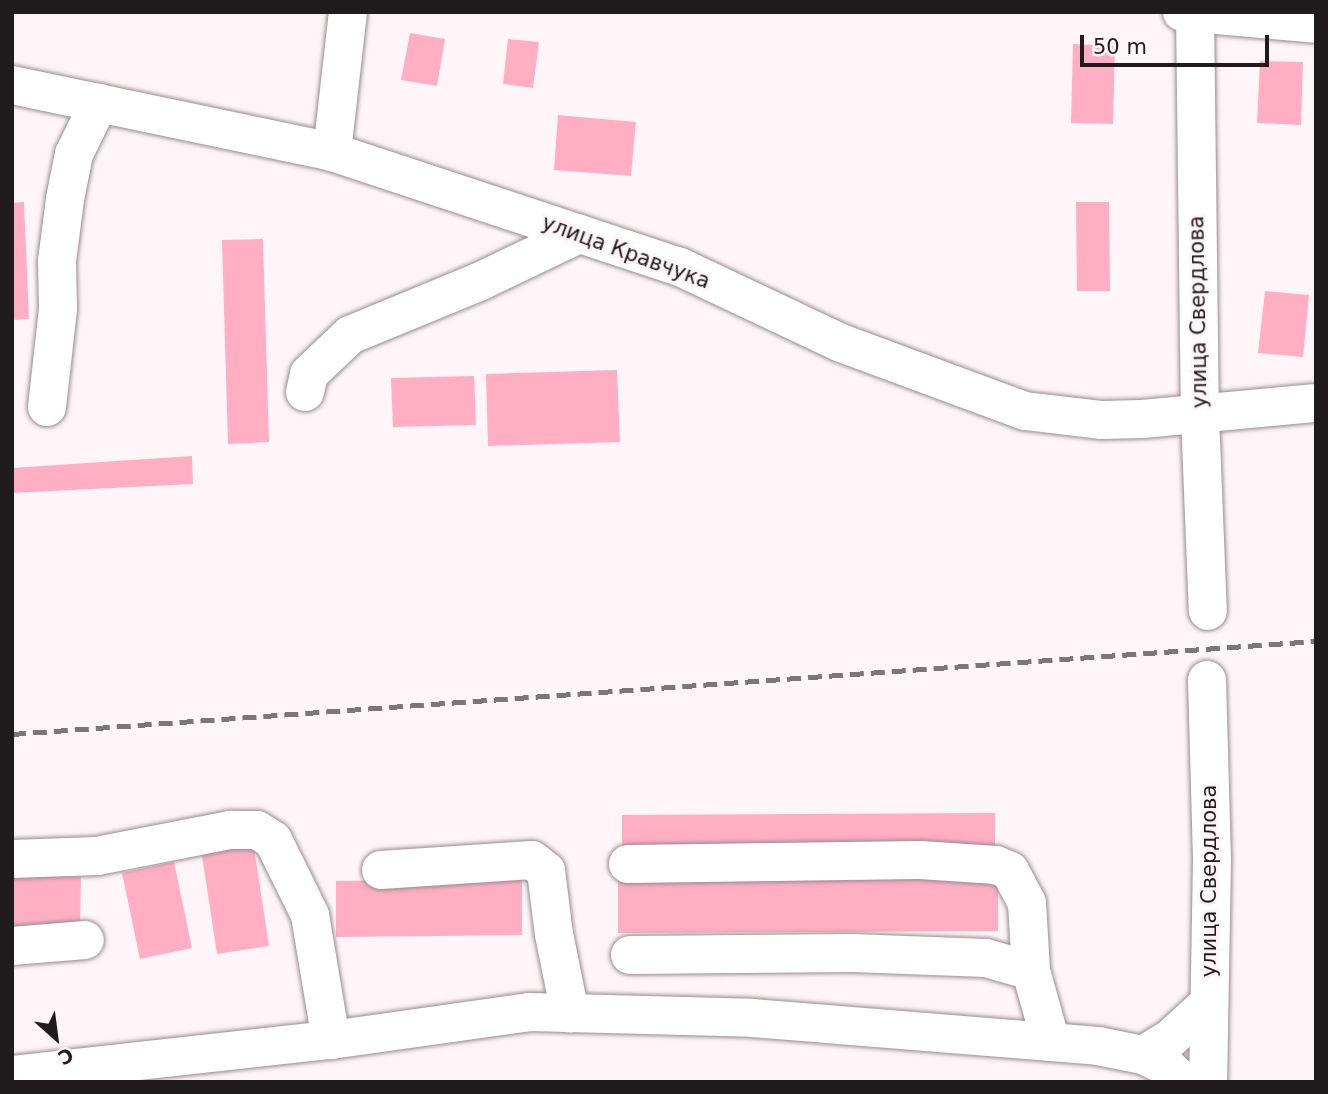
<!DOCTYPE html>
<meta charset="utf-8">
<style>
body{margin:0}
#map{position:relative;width:1328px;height:1094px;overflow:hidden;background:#fdf5f7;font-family:"DejaVu Sans",sans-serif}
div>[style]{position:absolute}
.building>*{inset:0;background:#ffaec4}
.roads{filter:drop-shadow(0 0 2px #988c8f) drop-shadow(0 0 2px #988c8f)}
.minor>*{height:38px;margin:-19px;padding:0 19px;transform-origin:19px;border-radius:19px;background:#fff}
.major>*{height:38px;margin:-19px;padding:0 19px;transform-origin:19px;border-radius:19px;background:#fff}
.rail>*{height:5px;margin-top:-2.5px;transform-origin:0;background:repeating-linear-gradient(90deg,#7c7678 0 14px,transparent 0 21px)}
span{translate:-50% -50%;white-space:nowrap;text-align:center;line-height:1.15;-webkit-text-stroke:6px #fdf5f7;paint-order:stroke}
.street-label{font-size:21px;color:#201b1c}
.frame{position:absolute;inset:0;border:14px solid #201b1c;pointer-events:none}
.north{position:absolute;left:21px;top:1003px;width:70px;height:70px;-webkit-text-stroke:5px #fdf5f7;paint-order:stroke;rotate:152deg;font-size:19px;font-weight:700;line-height:28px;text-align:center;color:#201b1c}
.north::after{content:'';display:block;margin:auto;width:24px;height:32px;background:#201b1c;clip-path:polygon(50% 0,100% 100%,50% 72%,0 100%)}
.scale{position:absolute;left:1080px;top:35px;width:189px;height:32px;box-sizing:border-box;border:4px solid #201b1c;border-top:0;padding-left:9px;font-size:21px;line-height:24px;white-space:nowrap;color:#201b1c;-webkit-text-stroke:5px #fdf5f7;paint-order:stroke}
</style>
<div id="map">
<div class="building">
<i style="clip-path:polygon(410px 33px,445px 39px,437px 86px,401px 80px)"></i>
<i style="clip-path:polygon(508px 39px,539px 42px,533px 88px,503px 84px)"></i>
<i style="clip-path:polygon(1073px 44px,1115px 46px,1113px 124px,1071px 123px)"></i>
<i style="clip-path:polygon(1260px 61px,1303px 62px,1301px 125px,1257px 123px)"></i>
<i style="clip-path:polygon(558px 115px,636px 122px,631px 176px,554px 170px)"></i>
<i style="clip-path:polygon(24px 202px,29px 319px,12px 320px,12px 203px)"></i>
<i style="clip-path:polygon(1076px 202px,1109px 202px,1110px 291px,1077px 291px)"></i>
<i style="clip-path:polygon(263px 239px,269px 442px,228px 444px,222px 240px)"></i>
<i style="clip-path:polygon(1265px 291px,1309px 295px,1303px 357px,1258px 353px)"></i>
<i style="clip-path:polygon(617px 370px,620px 442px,488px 446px,486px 374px)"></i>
<i style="clip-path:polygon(474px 376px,476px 425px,393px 427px,391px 378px)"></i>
<i style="clip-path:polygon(192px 456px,193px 484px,12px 493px,12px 468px)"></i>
<i style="clip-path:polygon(995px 813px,995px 848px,622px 851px,622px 815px)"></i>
<i style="clip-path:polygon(253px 841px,269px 946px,217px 954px,201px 849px)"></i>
<i style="clip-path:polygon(174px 862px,192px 948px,140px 959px,122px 873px)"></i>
<i style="clip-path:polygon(12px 876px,81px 877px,80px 931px,12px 930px)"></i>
<i style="clip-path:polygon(998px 876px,998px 931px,618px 933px,618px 878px)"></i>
<i style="clip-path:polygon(522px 879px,522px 935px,336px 937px,336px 881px)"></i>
</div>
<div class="roads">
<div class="minor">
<i style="left:1182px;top:12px;width:135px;rotate:5.1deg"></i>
<i style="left:1195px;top:12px;width:404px;rotate:89.3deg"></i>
<i style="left:1200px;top:416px;width:195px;rotate:87.7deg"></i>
<i style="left:12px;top:85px;width:327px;rotate:11.8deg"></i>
<i style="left:332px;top:152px;width:367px;rotate:18.3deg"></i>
<i style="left:680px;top:267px;width:178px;rotate:25.3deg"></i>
<i style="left:841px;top:343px;width:196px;rotate:20.3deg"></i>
<i style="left:1025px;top:411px;width:78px;rotate:6.7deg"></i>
<i style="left:1102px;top:420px;width:40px;rotate:-1.4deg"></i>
<i style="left:1142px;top:419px;width:175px;rotate:-5.3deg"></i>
<i style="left:332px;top:152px;width:141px;rotate:-83.5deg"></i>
<i style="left:305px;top:392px;width:18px;rotate:-77deg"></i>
<i style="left:309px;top:374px;width:57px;rotate:-43.6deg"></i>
<i style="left:350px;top:335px;width:142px;rotate:-22.4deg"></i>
<i style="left:481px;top:281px;width:109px;rotate:-25.6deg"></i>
<i style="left:47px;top:407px;width:99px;rotate:-83.6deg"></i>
<i style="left:58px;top:309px;width:48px;rotate:-91.2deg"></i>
<i style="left:57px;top:261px;width:63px;rotate:-82.6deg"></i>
<i style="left:65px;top:199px;width:46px;rotate:-78.7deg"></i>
<i style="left:74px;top:154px;width:57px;rotate:-63.9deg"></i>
<i style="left:1207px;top:680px;width:179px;rotate:88.4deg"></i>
<i style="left:1212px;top:859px;width:223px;rotate:91deg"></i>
<i style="left:12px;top:859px;width:85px;rotate:-2deg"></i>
<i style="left:97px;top:856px;width:136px;rotate:-11.1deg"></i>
<i style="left:230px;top:830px;width:27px"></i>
<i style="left:257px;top:830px;width:19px;rotate:32deg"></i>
<i style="left:273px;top:840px;width:84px;rotate:63.7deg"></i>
<i style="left:310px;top:915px;width:127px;rotate:80.5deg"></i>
<i style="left:628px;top:864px;width:292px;rotate:-0.8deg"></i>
<i style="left:920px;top:860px;width:76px;rotate:3.8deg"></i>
<i style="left:996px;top:865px;width:15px;rotate:23deg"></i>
<i style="left:1010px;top:871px;width:36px;rotate:62deg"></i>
<i style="left:1027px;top:903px;width:68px;rotate:86.6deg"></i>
<i style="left:1031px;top:971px;width:74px;rotate:74.3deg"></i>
<i style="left:381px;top:870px;width:151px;rotate:-3.8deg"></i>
<i style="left:532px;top:860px;width:18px;rotate:38deg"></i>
<i style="left:546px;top:871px;width:64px;rotate:82.8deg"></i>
<i style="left:554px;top:934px;width:81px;rotate:78.6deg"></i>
<i style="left:12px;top:946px;width:73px;rotate:-4.7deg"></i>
<i style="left:630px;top:955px;width:222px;rotate:-0.5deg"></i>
<i style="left:852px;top:953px;width:134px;rotate:2.1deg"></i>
<i style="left:986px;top:958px;width:47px;rotate:16.1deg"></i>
<i style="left:1143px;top:1055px;width:31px;rotate:-31deg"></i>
<i style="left:1170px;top:1039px;width:53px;rotate:-42.7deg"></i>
</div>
<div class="major">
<i style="left:12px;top:1075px;width:321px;rotate:-6.3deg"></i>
<i style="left:331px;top:1040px;width:200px;rotate:-8deg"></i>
<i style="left:529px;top:1012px;width:223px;rotate:1.5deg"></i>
<i style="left:752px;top:1018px;width:347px;rotate:4.6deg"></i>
<i style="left:1098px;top:1046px;width:46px;rotate:11.3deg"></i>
<i style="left:1143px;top:1055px;width:25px;rotate:26deg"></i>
<i style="left:1166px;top:1066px;width:23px;rotate:43deg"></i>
</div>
</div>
<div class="rail">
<i style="left:12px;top:734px;width:1307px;rotate:-4.08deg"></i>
</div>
<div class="street-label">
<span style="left:626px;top:252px;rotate:20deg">улица Кравчука</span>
<span style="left:1198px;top:312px;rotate:-91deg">улица Свердлова</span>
<span style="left:1209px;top:881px;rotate:-90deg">улица Свердлова</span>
</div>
<div class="frame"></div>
<div class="north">С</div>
<div class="scale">50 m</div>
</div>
